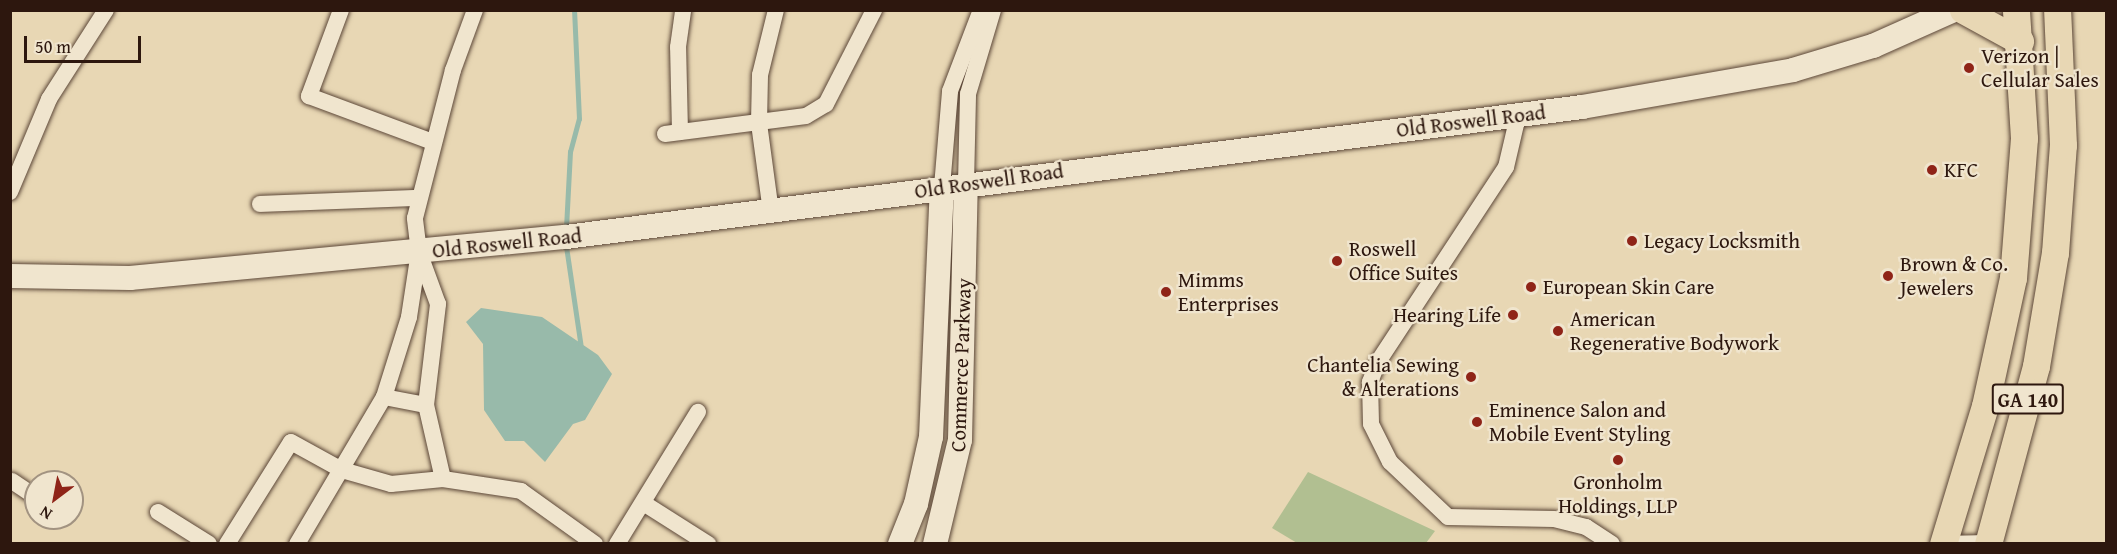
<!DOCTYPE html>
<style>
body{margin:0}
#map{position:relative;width:2117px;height:554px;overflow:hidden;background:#e8d7b4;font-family:"Gentium Book Plus",serif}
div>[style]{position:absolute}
.green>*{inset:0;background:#b1bf91}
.water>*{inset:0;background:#98baaa}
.stream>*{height:4.5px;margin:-2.25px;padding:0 2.25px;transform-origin:2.25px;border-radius:2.25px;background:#98baaa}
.roads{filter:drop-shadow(0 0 2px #5c4738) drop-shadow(0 0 2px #5c4738)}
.street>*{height:16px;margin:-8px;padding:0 8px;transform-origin:8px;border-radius:8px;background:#f0e5ce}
.secondary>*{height:24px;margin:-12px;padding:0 12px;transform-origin:12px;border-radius:12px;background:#f0e5ce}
.primary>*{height:27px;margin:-13.5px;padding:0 13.5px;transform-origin:13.5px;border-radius:13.5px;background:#e8d7b4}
.dots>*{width:16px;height:16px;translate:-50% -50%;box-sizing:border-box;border:3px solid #f0e5ce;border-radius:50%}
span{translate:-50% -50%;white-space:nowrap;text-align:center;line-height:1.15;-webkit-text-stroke:4.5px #f0e5ce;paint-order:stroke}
.shield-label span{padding:2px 4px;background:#f0e5ce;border:2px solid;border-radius:4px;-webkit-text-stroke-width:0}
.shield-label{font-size:20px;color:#2d170e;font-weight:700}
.poi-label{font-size:21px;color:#2d170e}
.left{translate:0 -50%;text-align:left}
.right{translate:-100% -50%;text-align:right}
.street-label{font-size:21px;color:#2d170e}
.frame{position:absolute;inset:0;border:12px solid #2d170e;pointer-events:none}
.north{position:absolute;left:24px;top:470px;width:60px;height:60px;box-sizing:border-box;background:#f0e5ce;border:2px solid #a29381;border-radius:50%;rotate:212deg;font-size:16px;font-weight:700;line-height:24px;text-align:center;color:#2d170e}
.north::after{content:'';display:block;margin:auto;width:21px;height:27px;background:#8f2418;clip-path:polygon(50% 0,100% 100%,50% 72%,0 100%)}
.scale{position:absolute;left:24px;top:36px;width:117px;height:27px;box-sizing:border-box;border:3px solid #2d170e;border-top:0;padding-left:8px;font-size:18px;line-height:21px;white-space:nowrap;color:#2d170e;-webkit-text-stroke:4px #f0e5ce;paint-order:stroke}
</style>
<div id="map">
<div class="green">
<i style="clip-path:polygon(1308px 472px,1360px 496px,1435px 531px,1426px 543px,1297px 543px,1272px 528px)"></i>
</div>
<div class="water">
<i style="clip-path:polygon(481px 308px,542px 317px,598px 355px,612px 374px,585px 420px,573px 424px,545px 462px,524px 441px,505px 441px,484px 410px,483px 344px,466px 322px)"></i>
</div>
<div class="stream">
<i style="left:566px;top:228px;width:76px;rotate:-87deg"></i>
<i style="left:570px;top:152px;width:34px;rotate:-75deg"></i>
<i style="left:579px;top:119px;width:109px;rotate:-92.6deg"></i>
<i style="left:566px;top:243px;width:102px;rotate:81.6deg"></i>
</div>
<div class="roads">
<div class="street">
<i style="left:341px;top:10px;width:92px;rotate:110.4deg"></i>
<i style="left:309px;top:96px;width:132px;rotate:20.4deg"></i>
<i style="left:1518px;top:116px;width:52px;rotate:103.2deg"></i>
<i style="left:1506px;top:167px;width:233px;rotate:123.3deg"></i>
<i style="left:1378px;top:362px;width:22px;rotate:112deg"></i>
<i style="left:1370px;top:382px;width:42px;rotate:88.6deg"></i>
<i style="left:1371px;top:424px;width:42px;rotate:63.4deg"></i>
<i style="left:1390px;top:462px;width:80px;rotate:43.5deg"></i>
<i style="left:1448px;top:517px;width:106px;rotate:1.1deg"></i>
<i style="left:1554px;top:519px;width:33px;rotate:14deg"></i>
<i style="left:1586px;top:527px;width:31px;rotate:33deg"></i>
<i style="left:680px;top:132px;width:85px;rotate:-91.3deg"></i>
<i style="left:678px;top:47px;width:37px;rotate:-82deg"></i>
<i style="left:665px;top:134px;width:142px;rotate:-7.3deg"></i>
<i style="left:806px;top:116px;width:23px;rotate:-31deg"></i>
<i style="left:826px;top:104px;width:106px;rotate:-62.9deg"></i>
<i style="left:966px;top:184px;width:90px;rotate:-88.7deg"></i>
<i style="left:968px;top:94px;width:88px;rotate:-73.4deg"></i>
<i style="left:942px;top:187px;width:96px;rotate:-85.2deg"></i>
<i style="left:950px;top:91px;width:87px;rotate:-69.1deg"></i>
<i style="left:10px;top:192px;width:101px;rotate:-67.2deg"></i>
<i style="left:49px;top:99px;width:106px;rotate:-57.4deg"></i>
<i style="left:260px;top:204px;width:159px;rotate:-2.2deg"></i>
<i style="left:771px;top:212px;width:90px;rotate:-97.7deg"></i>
<i style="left:759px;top:123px;width:48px;rotate:-88.8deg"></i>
<i style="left:760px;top:75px;width:67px;rotate:-76.2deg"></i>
<i style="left:384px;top:397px;width:43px;rotate:10.8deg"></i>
<i style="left:443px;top:479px;width:76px;rotate:-102.9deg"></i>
<i style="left:426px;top:405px;width:102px;rotate:-83.2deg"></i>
<i style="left:438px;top:304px;width:55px;rotate:-110.1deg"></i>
<i style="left:419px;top:252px;width:34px;rotate:-97deg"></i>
<i style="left:415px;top:218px;width:153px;rotate:-75.6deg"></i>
<i style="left:453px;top:70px;width:64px;rotate:-69.9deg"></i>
<i style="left:12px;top:481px;width:29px;rotate:34deg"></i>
<i style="left:645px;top:504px;width:75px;rotate:32.4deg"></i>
<i style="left:158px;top:512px;width:60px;rotate:32.1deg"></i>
<i style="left:227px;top:544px;width:120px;rotate:-57.9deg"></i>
<i style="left:291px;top:442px;width:58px;rotate:28.8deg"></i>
<i style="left:342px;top:470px;width:51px;rotate:15.9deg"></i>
<i style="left:391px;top:484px;width:52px;rotate:-5.5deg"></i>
<i style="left:443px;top:479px;width:79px;rotate:8.7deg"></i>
<i style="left:521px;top:491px;width:91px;rotate:35.6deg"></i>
<i style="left:297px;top:544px;width:171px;rotate:-59.4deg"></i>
<i style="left:384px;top:397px;width:84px;rotate:-72.6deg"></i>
<i style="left:409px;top:317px;width:66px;rotate:-81.3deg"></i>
<i style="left:617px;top:544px;width:155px;rotate:-58.5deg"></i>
<i style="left:1942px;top:544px;width:46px;rotate:-1.2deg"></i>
</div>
<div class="secondary">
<i style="left:10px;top:276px;width:120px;rotate:1deg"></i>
<i style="left:130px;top:278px;width:438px;rotate:-5.4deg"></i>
<i style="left:566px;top:237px;width:1024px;rotate:-7.29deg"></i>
<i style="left:1582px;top:107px;width:214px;rotate:-9.9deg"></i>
<i style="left:1793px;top:70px;width:84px;rotate:-16.7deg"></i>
<i style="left:1873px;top:46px;width:89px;rotate:-24deg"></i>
<i style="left:900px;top:544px;width:43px;rotate:-68.2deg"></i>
<i style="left:916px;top:504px;width:69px;rotate:-77.4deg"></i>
<i style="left:931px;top:437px;width:250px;rotate:-87.5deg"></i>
<i style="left:935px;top:544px;width:107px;rotate:-76.5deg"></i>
<i style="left:960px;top:440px;width:256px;rotate:-88.7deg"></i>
</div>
<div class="primary">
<i style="left:1963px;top:10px;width:65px;rotate:28.5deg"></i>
<i style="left:1943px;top:544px;width:144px;rotate:-73.1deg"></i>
<i style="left:1985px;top:406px;width:131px;rotate:-77.7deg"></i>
<i style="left:2013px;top:278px;width:140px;rotate:-85.5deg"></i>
<i style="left:2024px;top:138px;width:128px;rotate:-93.6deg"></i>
<i style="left:1988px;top:544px;width:184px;rotate:-74.9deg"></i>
<i style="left:2036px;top:366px;width:115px;rotate:-80.5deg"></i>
<i style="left:2055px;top:253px;width:108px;rotate:-85.8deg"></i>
<i style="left:2063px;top:145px;width:135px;rotate:-92.5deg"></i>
</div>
</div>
<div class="dots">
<i style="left:1969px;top:68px;background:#8f2418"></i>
<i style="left:1932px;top:170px;background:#8f2418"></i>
<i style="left:1632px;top:241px;background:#8f2418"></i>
<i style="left:1337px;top:261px;background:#8f2418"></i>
<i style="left:1888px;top:276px;background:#8f2418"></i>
<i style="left:1531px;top:287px;background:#8f2418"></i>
<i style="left:1166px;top:292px;background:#8f2418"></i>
<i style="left:1513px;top:315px;background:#8f2418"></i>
<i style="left:1558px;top:331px;background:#8f2418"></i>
<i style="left:1471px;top:377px;background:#8f2418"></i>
<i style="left:1477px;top:422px;background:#8f2418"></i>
<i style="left:1618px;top:460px;background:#8f2418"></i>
</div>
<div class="shield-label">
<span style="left:2028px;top:399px">GA 140</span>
</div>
<div class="poi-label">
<span class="left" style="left:1981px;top:68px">Verizon |<br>Cellular Sales</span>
<span class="left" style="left:1944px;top:170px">KFC</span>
<span class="left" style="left:1644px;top:241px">Legacy Locksmith</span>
<span class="left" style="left:1349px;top:261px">Roswell<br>Office Suites</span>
<span class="left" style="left:1900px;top:276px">Brown &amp; Co.<br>Jewelers</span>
<span class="left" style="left:1178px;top:292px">Mimms<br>Enterprises</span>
<span class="left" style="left:1543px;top:287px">European Skin Care</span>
<span class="right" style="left:1501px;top:315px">Hearing Life</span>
<span class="left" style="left:1570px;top:331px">American<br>Regenerative Bodywork</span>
<span class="right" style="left:1459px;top:377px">Chantelia Sewing<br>&amp; Alterations</span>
<span class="left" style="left:1489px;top:422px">Eminence Salon and<br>Mobile Event Styling</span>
<span style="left:1618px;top:494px">Gronholm<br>Holdings, LLP</span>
</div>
<div class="street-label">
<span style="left:1471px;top:121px;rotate:-7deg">Old Roswell Road</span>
<span style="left:989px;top:181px;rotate:-8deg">Old Roswell Road</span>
<span style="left:507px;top:243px;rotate:-6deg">Old Roswell Road</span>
<span style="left:961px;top:365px;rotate:-88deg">Commerce Parkway</span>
</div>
<div class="frame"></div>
<div class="north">N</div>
<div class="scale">50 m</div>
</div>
